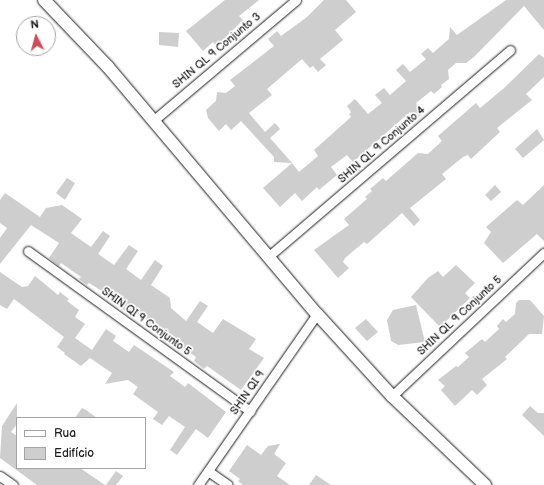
<!DOCTYPE html>
<meta charset="utf-8">
<style>
body{margin:0}
#map{position:relative;width:544px;height:485px;overflow:hidden;background:#fff;font-family:"Balsamiq Sans",sans-serif}
div>[style]{position:absolute}
.building>*{inset:0;background:#cecece}
.roads{filter:drop-shadow(0 0 1px #1c1c1c) drop-shadow(0 0 1px #1c1c1c)}
.minor>*{height:9px;margin:-4.5px;padding:0 4.5px;transform-origin:4.5px;border-radius:4.5px;background:#fff}
.tertiary>*{height:12px;margin:-6px;padding:0 6px;transform-origin:6px;border-radius:6px;background:#fff}
span{translate:-50% -50%;white-space:nowrap;text-align:center;line-height:1.15;-webkit-text-stroke:3.5px #fff;paint-order:stroke}
.street-label{font-size:11px;color:#1c1c1c}
.legend{position:absolute;left:16px;top:417px;width:130px;height:52px;box-sizing:border-box;background:#fff;border:1px solid #a4a4a4;margin:0;padding:5px 7px;list-style:none;font-size:12px;color:#1c1c1c}
.legend li{display:flex;align-items:center;gap:8px;height:20px}
.legend b{width:20px;border:1px solid #a4a4a4}
.north{position:absolute;left:16px;top:16px;width:40px;height:40px;box-sizing:border-box;background:#fff;border:1px solid #a4a4a4;border-radius:50%;rotate:354deg;font-size:11px;font-weight:700;line-height:16px;text-align:center;color:#1c1c1c}
.north::after{content:'';display:block;margin:auto;width:14px;height:18px;background:#d1495b;clip-path:polygon(50% 0,100% 100%,50% 72%,0 100%)}
</style>
<div id="map">
<div class="building">
<i style="clip-path:polygon(225px 0,259px 0,239px 16px,243px 20px,224px 39px,216px 46px,213px 42px,203px 51px,186px 31px)"></i>
<i style="clip-path:polygon(324px 0,346px 0,356px 12px,335px 30px,343px 40px,320px 59px,326px 65px,318px 72px,313px 66px,310px 68px,302px 59px,267px 89px,272px 95px,249px 113px,265px 132px,275px 123px,280px 129px,270px 138px,292px 163px,274px 162px,274px 157px,241px 121px,231px 130px,226px 124px,219px 131px,208px 118px,206px 110px,216px 101px,217px 92px,226px 93px,235px 86px,230px 80px,274px 46px,268px 39px,277px 31px,281px 36px,307px 17px)"></i>
<i style="clip-path:polygon(506px 0,544px 0,544px 30px,524px 6px,475px 56px,466px 63px,456px 63px,448px 70px,449px 79px,441px 85px,442px 87px,434px 94px,431px 91px,416px 103px,424px 112px,416px 119px,410px 112px,353px 162px,347px 155px,331px 167px,337px 175px,319px 190px,317px 187px,302px 201px,295px 193px,280px 207px,263px 188px,292px 163px,299px 172px,318px 156px,314px 150px,351px 117px,349px 114px,351px 112px,347px 106px,355px 99px,368px 114px,382px 103px,375px 95px,384px 88px,390px 95px,406px 81px,396px 70px,403px 64px,410px 72px,426px 59px,421px 54px,428px 48px,433px 53px,449px 39px,450px 27px,457px 35px)"></i>
<i style="clip-path:polygon(159px 32px,179px 33px,178px 47px,159px 45px)"></i>
<i style="clip-path:polygon(539px 54px,544px 58px,544px 77px,526px 94px,532px 100px,497px 128px,500px 132px,471px 159px,468px 155px,463px 157px,442px 174px,446px 179px,410px 208px,420px 220px,414px 226px,402px 213px,367px 244px,364px 242px,345px 258px,343px 262px,349px 268px,338px 278px,314px 250px,349px 225px,344px 219px,367px 199px,365px 197px,372px 191px,370px 189px,383px 178px,386px 181px,418px 153px,428px 154px,442px 141px,438px 136px,476px 103px,480px 108px,503px 89px)"></i>
<i style="clip-path:polygon(537px 129px,544px 140px,523px 158px,515px 149px)"></i>
<i style="clip-path:polygon(67px 178px,75px 183px,65px 200px,56px 193px)"></i>
<i style="clip-path:polygon(495px 185px,501px 192px,491px 201px,485px 195px)"></i>
<i style="clip-path:polygon(544px 185px,544px 241px,537px 234px,503px 263px,484px 243px,491px 232px,486px 227px,517px 200px,523px 205px)"></i>
<i style="clip-path:polygon(5px 193px,40px 217px,46px 208px,62px 205px,82px 219px,71px 233px,91px 247px,103px 231px,110px 236px,98px 254px,114px 265px,129px 245px,138px 251px,126px 269px,141px 280px,155px 260px,163px 266px,151px 285px,170px 298px,171px 308px,186px 321px,200px 301px,208px 306px,197px 322px,213px 333px,223px 319px,256px 339px,249px 349px,264px 358px,241px 390px,207px 366px,204px 369px,194px 361px,196px 357px,155px 328px,153px 331px,145px 326px,148px 321px,133px 310px,130px 314px,122px 309px,125px 305px,89px 283px,87px 285px,79px 279px,81px 277px,61px 263px,59px 266px,49px 258px,59px 243px,31px 225px,0 264px,0 238px,7px 228px,0 223px,0 200px)"></i>
<i style="clip-path:polygon(456px 265px,475px 283px,465px 293px,470px 298px,440px 327px,411px 297px,428px 278px,438px 271px,443px 277px)"></i>
<i style="clip-path:polygon(0 272px,22px 287px,28px 286px,35px 276px,58px 295px,60px 292px,69px 299px,67px 301px,79px 310px,75px 317px,85px 324px,75px 338px,92px 350px,106px 329px,116px 336px,113px 341px,129px 352px,134px 345px,174px 372px,170px 376px,185px 387px,188px 383px,226px 412px,208px 438px,196px 429px,177px 455px,170px 450px,185px 427px,169px 416px,162px 425px,153px 419px,158px 412px,133px 394px,138px 387px,128px 380px,105px 384px,112px 373px,90px 358px,81px 366px,64px 354px,65px 353px,57px 347px,64px 337px,14px 299px,7px 309px,0 305px)"></i>
<i style="clip-path:polygon(519px 300px,530px 300px,544px 316px,542px 334px,529px 334px,505px 357px,507px 359px,482px 379px,487px 385px,477px 395px,472px 390px,455px 406px,441px 390px,445px 386px,438px 380px,456px 366px,458px 367px,469px 357px,465px 353px,482px 339px,485px 342px,499px 329px,497px 326px,503px 319px,506px 322px,515px 314px,516px 303px)"></i>
<i style="clip-path:polygon(416px 305px,425px 342px,398px 345px,391px 341px,387px 320px,393px 310px)"></i>
<i style="clip-path:polygon(366px 319px,378px 332px,367px 341px,355px 328px)"></i>
<i style="clip-path:polygon(17px 403px,17px 424px,11px 432px,17px 436px,17px 468px,80px 468px,105px 485px,37px 485px,0 458px,2px 426px)"></i>
<i style="clip-path:polygon(530px 406px,538px 413px,544px 413px,544px 436px,522px 415px)"></i>
<i style="clip-path:polygon(82px 408px,86px 410px,97px 418px,75px 418px)"></i>
<i style="clip-path:polygon(280px 444px,274px 454px,286px 463px,277px 476px,290px 485px,243px 485px,238px 481px,240px 479px,229px 471px,247px 445px,261px 455px,268px 446px)"></i>
<i style="clip-path:polygon(116px 471px,123px 476px,116px 485px,106px 485px)"></i>
<i style="clip-path:polygon(316px 475px,331px 485px,309px 485px)"></i>
</div>
<div class="roads">
<div class="minor">
<i style="left:154px;top:120px;width:186px;rotate:-40.2deg"></i>
<i style="left:28px;top:251px;width:274px;rotate:35.8deg"></i>
<i style="left:269px;top:256px;width:317px;rotate:-40.5deg"></i>
<i style="left:392px;top:396px;width:209px;rotate:-43.3deg"></i>
<i style="left:208px;top:471px;width:24px;rotate:35deg"></i>
<i style="left:0;top:476px;width:16px;rotate:35deg"></i>
<i style="left:198px;top:485px;width:208px;rotate:-55.2deg"></i>
</div>
<div class="tertiary">
<i style="left:44px;top:0;width:93px;rotate:46.3deg"></i>
<i style="left:108px;top:67px;width:324px;rotate:49.8deg"></i>
<i style="left:317px;top:314px;width:111px;rotate:47.6deg"></i>
<i style="left:392px;top:396px;width:129px;rotate:43.7deg"></i>
</div>
</div>
<div class="street-label">
<span style="left:217px;top:51px;rotate:-40deg">SHIN QL 9 Conjunto 3</span>
<span style="left:382px;top:145px;rotate:-41deg">SHIN QL 9 Conjunto 4</span>
<span style="left:460px;top:316px;rotate:-43deg">SHIN QL 9 Conjunto 5</span>
<span style="left:146px;top:322px;rotate:36deg">SHIN QI 9 Conjunto 5</span>
<span style="left:248px;top:393px;rotate:-55deg">SHIN QI 9</span>
</div>
<ul class="legend">
<li><b style="height:5px;background:#fff"></b>Rua</li>
<li><b style="height:11px;background:#cecece"></b>Edifício</li>
</ul>
<div class="north">N</div>
</div>
